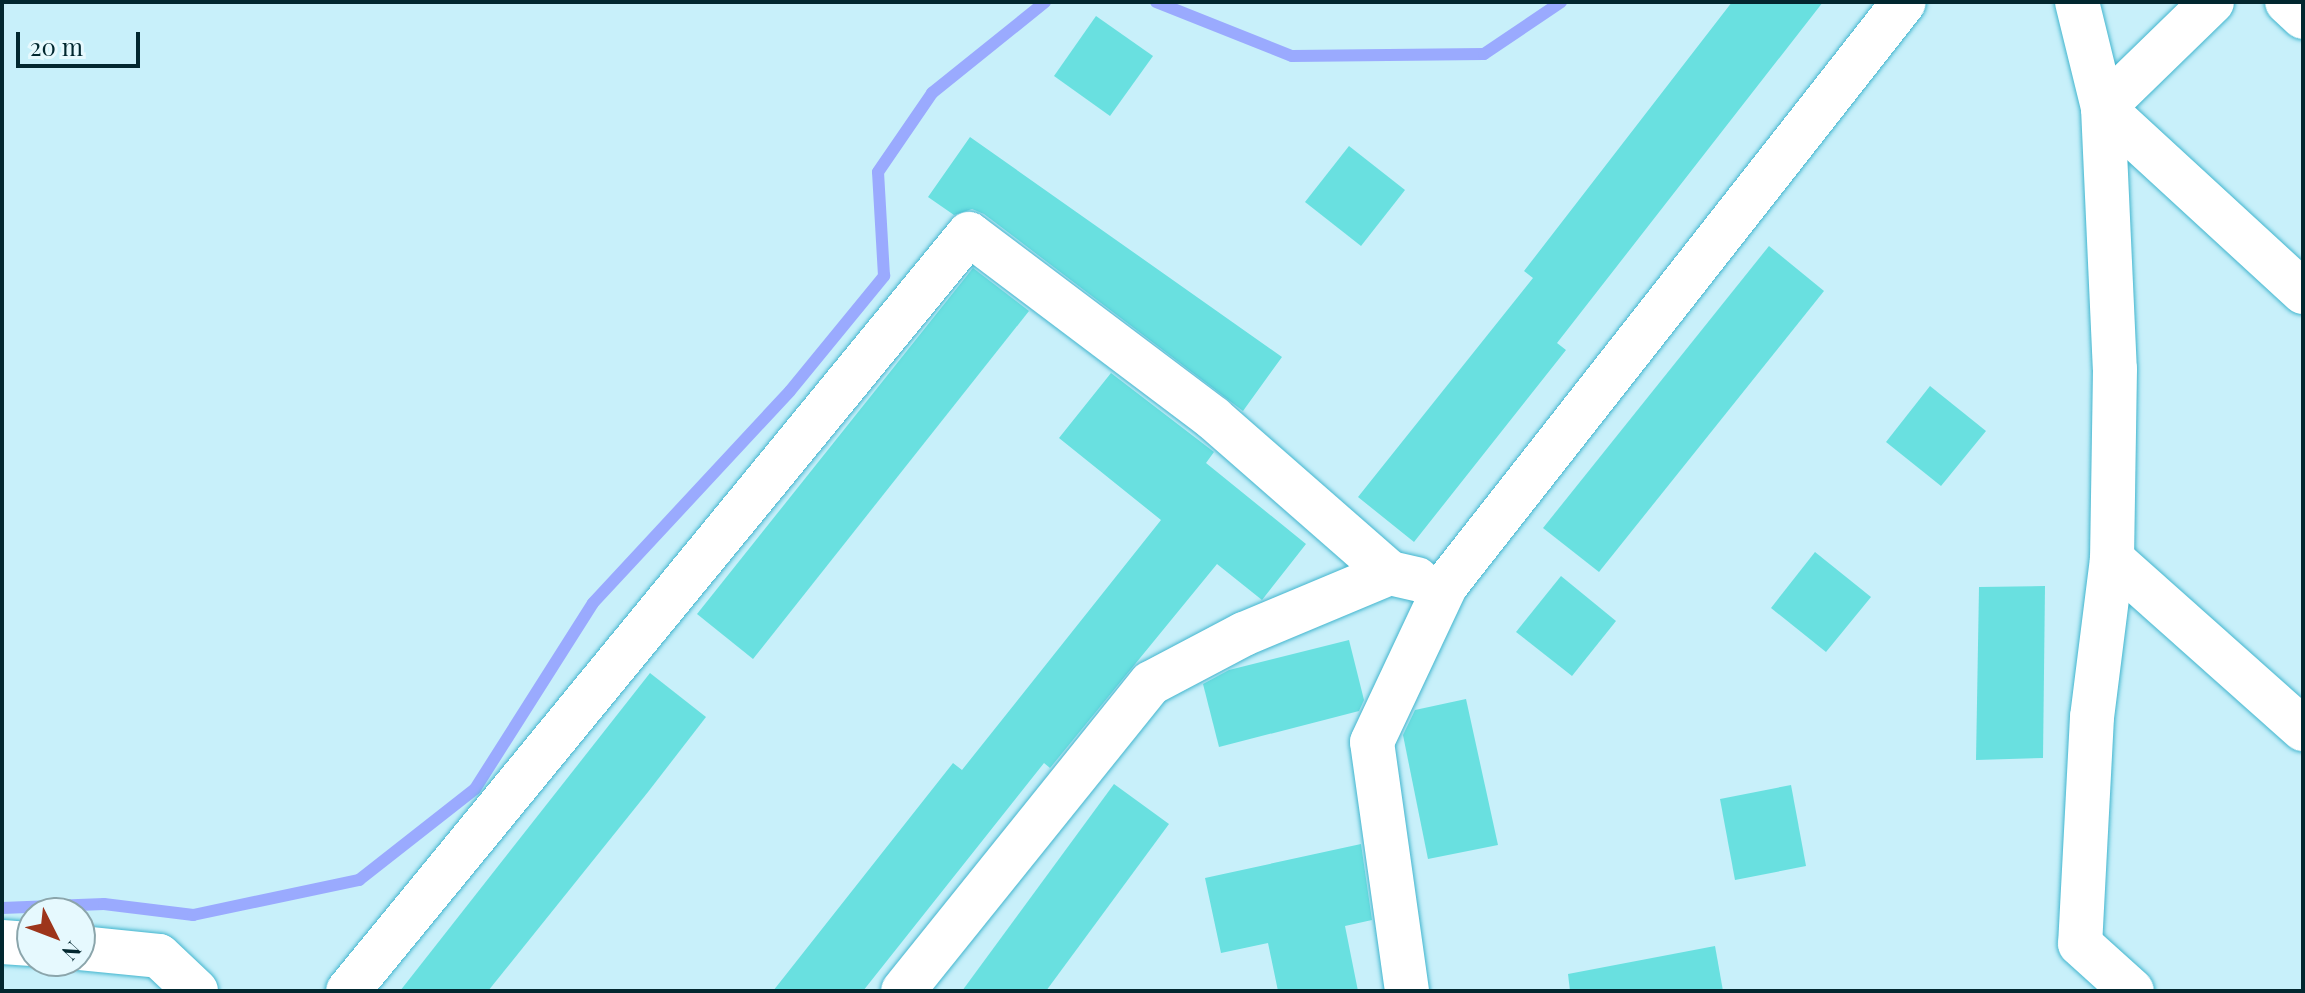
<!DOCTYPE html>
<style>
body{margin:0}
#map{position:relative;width:2305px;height:993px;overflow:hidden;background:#c8f0fa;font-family:"Playfair Display",serif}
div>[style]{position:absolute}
.stream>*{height:12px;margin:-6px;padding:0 6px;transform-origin:6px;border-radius:6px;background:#9aaafe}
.building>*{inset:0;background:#69e0e0}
.roads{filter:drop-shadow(0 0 2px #42b5ce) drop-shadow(0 0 2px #42b5ce)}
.minor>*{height:44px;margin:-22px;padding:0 22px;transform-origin:22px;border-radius:22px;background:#fff}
span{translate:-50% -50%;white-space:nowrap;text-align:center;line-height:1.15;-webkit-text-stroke:6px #e6f9fe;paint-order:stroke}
.frame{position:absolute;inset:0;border:4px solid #02272f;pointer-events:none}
.north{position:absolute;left:16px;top:897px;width:80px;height:80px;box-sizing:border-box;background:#e6f9fe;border:2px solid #8ba5ab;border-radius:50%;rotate:132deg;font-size:22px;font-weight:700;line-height:32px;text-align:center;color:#02272f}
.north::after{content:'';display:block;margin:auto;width:28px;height:36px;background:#9d351b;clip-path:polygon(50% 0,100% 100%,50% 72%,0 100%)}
.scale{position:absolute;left:16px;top:32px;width:124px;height:36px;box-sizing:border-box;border:4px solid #02272f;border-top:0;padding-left:10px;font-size:24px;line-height:28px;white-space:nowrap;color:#02272f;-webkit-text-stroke:6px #e6f9fe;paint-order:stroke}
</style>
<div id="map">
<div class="stream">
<i style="left:1156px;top:2px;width:146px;rotate:21.7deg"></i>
<i style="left:1292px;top:56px;width:192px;rotate:-0.6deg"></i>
<i style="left:1484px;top:54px;width:93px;rotate:-34deg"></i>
<i style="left:2px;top:908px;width:102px;rotate:-2.2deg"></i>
<i style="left:104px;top:904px;width:90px;rotate:7deg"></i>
<i style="left:193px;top:915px;width:170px;rotate:-11.9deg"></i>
<i style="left:359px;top:880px;width:147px;rotate:-38.1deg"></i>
<i style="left:475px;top:789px;width:220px;rotate:-57.6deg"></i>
<i style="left:593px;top:603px;width:289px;rotate:-47.1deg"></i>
<i style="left:790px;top:391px;width:149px;rotate:-50.7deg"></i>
<i style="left:884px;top:276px;width:104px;rotate:-93.3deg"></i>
<i style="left:878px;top:172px;width:96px;rotate:-55.6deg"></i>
<i style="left:932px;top:93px;width:145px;rotate:-38.8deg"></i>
</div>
<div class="building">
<i style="clip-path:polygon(1732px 2px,1823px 2px,1557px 343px,1566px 350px,1414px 542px,1358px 497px,1533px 278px,1524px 271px)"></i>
<i style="clip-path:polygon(1096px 16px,1153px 56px,1110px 116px,1054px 76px)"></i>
<i style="clip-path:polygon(970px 137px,1282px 357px,1243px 411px,984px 214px,972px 209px,954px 215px,928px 197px)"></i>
<i style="clip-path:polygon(1349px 146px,1405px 190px,1361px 246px,1305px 202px)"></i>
<i style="clip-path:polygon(1769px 246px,1824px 291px,1599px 572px,1543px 528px)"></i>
<i style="clip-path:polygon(973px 268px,1029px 311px,753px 659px,697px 614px)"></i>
<i style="clip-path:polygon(1111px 373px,1214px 452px,1206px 463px,1306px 544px,1262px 600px,1217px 564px,1050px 768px,1044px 763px,863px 991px,773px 991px,953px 763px,962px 770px,1161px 520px,1059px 438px)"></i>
<i style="clip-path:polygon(1930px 386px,1986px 431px,1941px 486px,1886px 442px)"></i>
<i style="clip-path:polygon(1815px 552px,1871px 597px,1826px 652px,1771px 608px)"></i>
<i style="clip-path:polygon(1561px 576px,1616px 621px,1572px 676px,1516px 632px)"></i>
<i style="clip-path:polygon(2045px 586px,2043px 758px,1976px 760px,1979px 587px)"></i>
<i style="clip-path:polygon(1349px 640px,1364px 700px,1359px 711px,1219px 747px,1203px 684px,1229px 670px)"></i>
<i style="clip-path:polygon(650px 673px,706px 717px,648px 792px,488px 991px,400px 991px)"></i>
<i style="clip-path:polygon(1466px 699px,1498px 845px,1428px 859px,1403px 735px,1415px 710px)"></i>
<i style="clip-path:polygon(1114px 784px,1169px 824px,1046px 991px,962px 991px)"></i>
<i style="clip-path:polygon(1791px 785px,1806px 866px,1735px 880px,1720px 799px)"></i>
<i style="clip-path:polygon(1361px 844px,1372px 920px,1345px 926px,1358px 991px,1278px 991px,1268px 943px,1221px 953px,1205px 878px)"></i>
<i style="clip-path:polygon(1715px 946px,1723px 991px,1570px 991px,1568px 974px)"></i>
</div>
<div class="roads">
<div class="minor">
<i style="left:2077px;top:2px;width:109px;rotate:76.2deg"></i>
<i style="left:2103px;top:108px;width:261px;rotate:87.4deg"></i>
<i style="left:2115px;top:369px;width:190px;rotate:90.9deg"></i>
<i style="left:2112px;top:559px;width:159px;rotate:97.2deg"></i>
<i style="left:2092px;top:717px;width:227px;rotate:93deg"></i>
<i style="left:2080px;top:944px;width:70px;rotate:42.1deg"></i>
<i style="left:2287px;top:2px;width:22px;rotate:43deg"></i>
<i style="left:2103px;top:108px;width:272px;rotate:42.6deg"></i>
<i style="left:2103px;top:108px;width:152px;rotate:-44.2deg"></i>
<i style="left:2112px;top:559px;width:256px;rotate:41.7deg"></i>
<i style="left:2px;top:942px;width:30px;rotate:4deg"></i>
<i style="left:80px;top:948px;width:79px;rotate:5.8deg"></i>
<i style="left:159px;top:956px;width:51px;rotate:43.4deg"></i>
<i style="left:348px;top:991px;width:979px;rotate:-50.64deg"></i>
<i style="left:969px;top:234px;width:306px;rotate:37deg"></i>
<i style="left:1213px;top:418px;width:235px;rotate:41.2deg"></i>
<i style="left:903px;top:991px;width:395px;rotate:-51.2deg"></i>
<i style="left:1151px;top:683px;width:105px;rotate:-27.8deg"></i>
<i style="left:1244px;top:634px;width:158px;rotate:-22.7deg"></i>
<i style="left:1390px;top:573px;width:28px;rotate:13deg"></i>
<i style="left:1407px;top:991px;width:251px;rotate:-98deg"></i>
<i style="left:1372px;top:742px;width:174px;rotate:-64.8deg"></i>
<i style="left:1446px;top:585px;width:741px;rotate:-51.85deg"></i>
</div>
</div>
<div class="frame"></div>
<div class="north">N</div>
<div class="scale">20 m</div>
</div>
